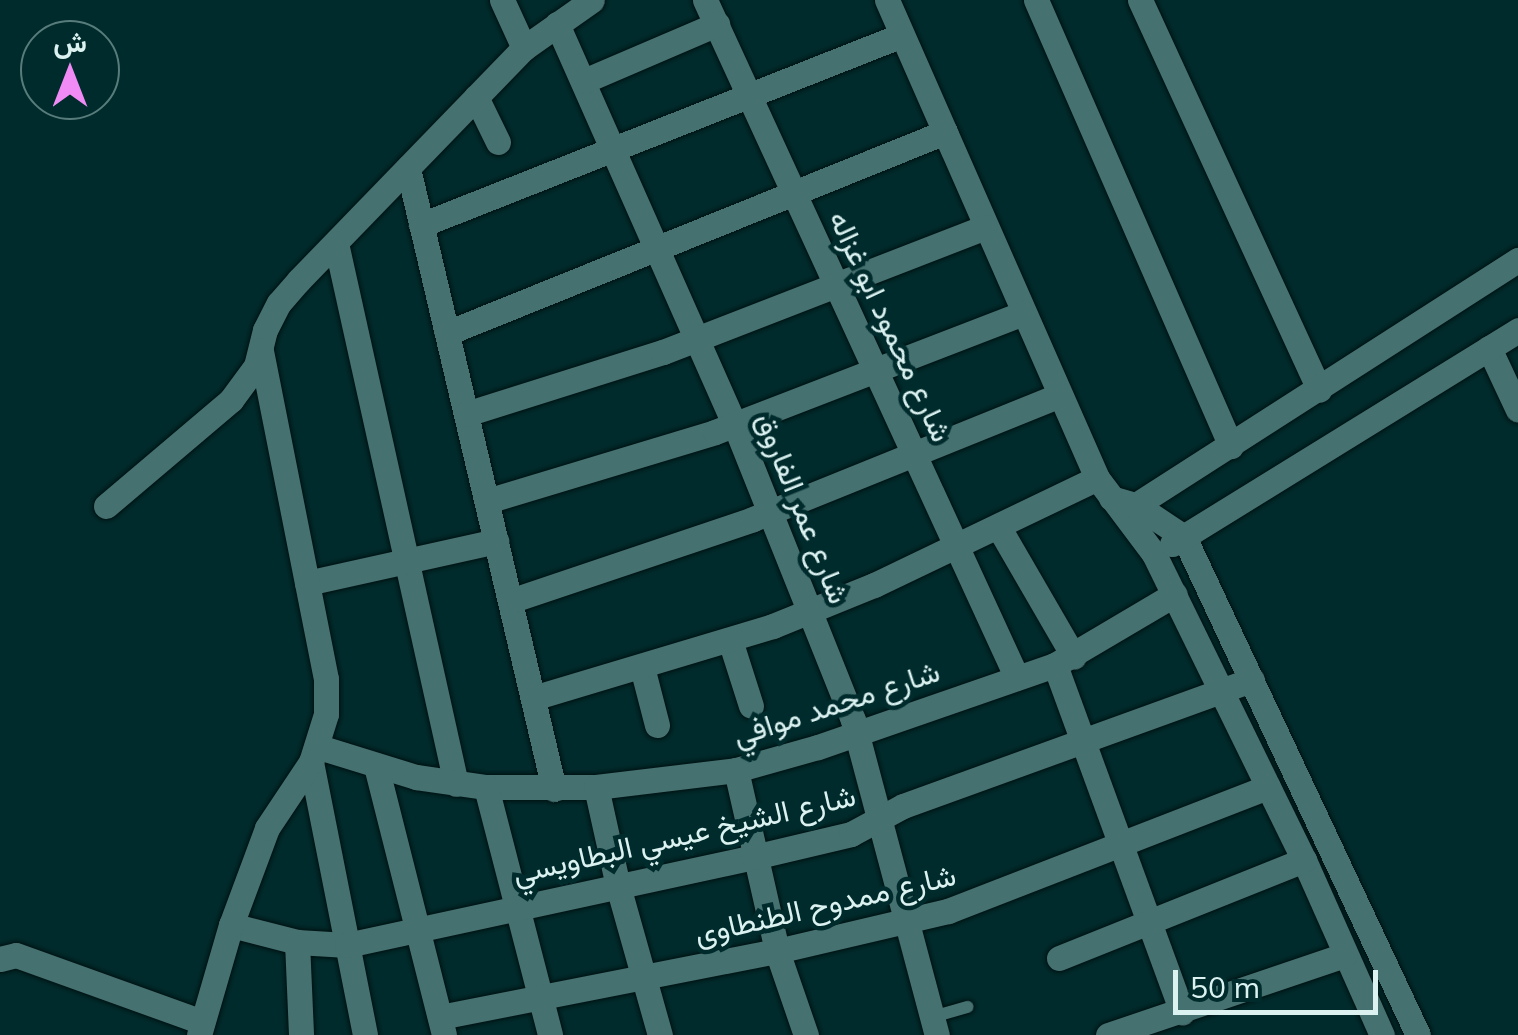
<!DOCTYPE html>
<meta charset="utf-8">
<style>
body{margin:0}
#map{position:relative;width:1518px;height:1035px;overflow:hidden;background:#002b2c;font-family:Mulish,Vazirmatn,sans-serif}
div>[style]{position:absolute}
.roads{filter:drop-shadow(0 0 2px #011) drop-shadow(0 0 2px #011)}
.lane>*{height:12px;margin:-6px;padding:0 6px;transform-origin:6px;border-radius:6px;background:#467171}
.street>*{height:25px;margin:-12.5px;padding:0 12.5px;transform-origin:12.5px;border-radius:12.5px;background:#467171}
span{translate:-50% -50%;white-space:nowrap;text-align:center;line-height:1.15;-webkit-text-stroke:9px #002b2c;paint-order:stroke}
.street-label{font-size:30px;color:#dbf2f1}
.north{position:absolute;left:20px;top:20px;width:100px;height:100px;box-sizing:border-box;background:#002b2c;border:2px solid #587b7b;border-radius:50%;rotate:0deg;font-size:28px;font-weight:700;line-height:40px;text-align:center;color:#dbf2f1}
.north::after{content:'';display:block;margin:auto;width:35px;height:45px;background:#f08bf6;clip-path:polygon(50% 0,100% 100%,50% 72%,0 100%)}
.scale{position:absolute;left:1173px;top:970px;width:205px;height:45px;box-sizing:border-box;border:5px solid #dbf2f1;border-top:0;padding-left:12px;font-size:30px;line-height:35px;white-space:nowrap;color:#dbf2f1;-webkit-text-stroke:8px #002b2c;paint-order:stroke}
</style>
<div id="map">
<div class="roads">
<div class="lane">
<i style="left:932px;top:1017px;width:37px;rotate:-16deg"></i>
</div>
<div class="street">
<i style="left:502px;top:0;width:53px;rotate:65.4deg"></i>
<i style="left:705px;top:0;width:746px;rotate:65.29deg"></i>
<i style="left:887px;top:0;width:522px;rotate:66.28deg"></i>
<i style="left:1097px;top:478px;width:95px;rotate:53.1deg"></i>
<i style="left:1154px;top:554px;width:341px;rotate:63.9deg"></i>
<i style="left:1304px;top:860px;width:192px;rotate:66deg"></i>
<i style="left:1036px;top:0;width:487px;rotate:66.4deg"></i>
<i style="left:1140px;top:0;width:429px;rotate:65.3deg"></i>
<i style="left:557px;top:24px;width:439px;rotate:66.1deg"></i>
<i style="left:735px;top:425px;width:318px;rotate:68.2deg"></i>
<i style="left:853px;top:720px;width:326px;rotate:75.1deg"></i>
<i style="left:584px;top:81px;width:145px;rotate:-23.2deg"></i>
<i style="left:476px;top:97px;width:50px;rotate:63.9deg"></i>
<i style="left:408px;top:168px;width:638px;rotate:76.77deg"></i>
<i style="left:421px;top:225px;width:517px;rotate:-21.55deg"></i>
<i style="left:336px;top:243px;width:554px;rotate:77.49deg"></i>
<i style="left:447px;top:333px;width:537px;rotate:-21.98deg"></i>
<i style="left:1489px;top:348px;width:68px;rotate:64.9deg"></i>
<i style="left:466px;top:414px;width:207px;rotate:-17.5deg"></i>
<i style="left:663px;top:352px;width:345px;rotate:-21.2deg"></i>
<i style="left:1111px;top:498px;width:26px;rotate:16deg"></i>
<i style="left:1136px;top:505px;width:58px;rotate:33.7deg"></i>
<i style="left:1184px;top:537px;width:550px;rotate:64.83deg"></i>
<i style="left:487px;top:501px;width:238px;rotate:-16.8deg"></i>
<i style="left:715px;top:432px;width:331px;rotate:-21.1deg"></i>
<i style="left:1136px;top:505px;width:454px;rotate:-32.7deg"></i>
<i style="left:106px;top:506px;width:164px;rotate:-40.3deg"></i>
<i style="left:231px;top:400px;width:42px;rotate:-53.7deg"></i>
<i style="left:256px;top:366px;width:37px;rotate:-76deg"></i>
<i style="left:265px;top:330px;width:30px;rotate:-63deg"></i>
<i style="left:279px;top:303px;width:30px;rotate:-49deg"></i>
<i style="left:299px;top:280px;width:323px;rotate:-45.9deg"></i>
<i style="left:524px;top:48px;width:83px;rotate:-35.2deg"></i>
<i style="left:998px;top:526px;width:151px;rotate:59.9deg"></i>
<i style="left:1172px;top:544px;width:407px;rotate:-31.7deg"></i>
<i style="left:307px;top:583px;width:194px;rotate:-12.5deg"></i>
<i style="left:510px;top:601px;width:256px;rotate:-18.6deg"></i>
<i style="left:753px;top:519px;width:331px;rotate:-22deg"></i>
<i style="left:730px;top:640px;width:69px;rotate:72.3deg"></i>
<i style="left:1055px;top:665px;width:370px;rotate:69.9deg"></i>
<i style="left:642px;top:667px;width:60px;rotate:75.5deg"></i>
<i style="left:533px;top:698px;width:251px;rotate:-16.7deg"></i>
<i style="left:773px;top:626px;width:109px;rotate:-22.1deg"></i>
<i style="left:874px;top:585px;width:247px;rotate:-25.6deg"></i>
<i style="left:319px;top:747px;width:102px;rotate:17.2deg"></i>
<i style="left:416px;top:777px;width:71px;rotate:8.1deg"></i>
<i style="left:486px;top:787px;width:110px"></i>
<i style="left:596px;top:787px;width:141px;rotate:-6.9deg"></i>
<i style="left:736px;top:770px;width:85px;rotate:-15.7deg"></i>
<i style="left:818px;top:747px;width:251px;rotate:-19.1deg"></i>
<i style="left:1055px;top:665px;width:139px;rotate:-30.6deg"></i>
<i style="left:311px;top:762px;width:278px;rotate:78.8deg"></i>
<i style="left:376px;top:766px;width:277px;rotate:75.8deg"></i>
<i style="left:736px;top:770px;width:186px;rotate:77.2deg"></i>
<i style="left:777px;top:951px;width:89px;rotate:71deg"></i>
<i style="left:486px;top:787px;width:256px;rotate:75.5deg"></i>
<i style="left:596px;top:787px;width:101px;rotate:77.5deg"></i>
<i style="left:618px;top:886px;width:155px;rotate:74.3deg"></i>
<i style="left:231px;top:925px;width:68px;rotate:14.4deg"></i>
<i style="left:297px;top:942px;width:50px;rotate:3.4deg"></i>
<i style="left:347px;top:945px;width:416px;rotate:-12.2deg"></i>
<i style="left:754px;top:857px;width:100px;rotate:-13.3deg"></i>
<i style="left:851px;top:834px;width:59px;rotate:-28.3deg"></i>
<i style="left:903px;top:806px;width:371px;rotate:-19.9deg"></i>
<i style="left:297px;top:942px;width:93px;rotate:87.5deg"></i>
<i style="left:1059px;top:958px;width:264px;rotate:-21.8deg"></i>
<i style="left:0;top:959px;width:16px;rotate:-14deg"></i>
<i style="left:16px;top:955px;width:198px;rotate:19.8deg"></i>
<i style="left:440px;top:1017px;width:343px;rotate:-11.1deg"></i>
<i style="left:777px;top:951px;width:176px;rotate:-13.2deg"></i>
<i style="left:948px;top:911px;width:343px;rotate:-21.2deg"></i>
<i style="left:199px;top:1035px;width:115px;rotate:-73.8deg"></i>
<i style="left:231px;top:925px;width:103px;rotate:-69.6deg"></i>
<i style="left:267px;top:828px;width:79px;rotate:-56.3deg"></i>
<i style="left:311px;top:762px;width:50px;rotate:-72.6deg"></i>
<i style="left:326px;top:714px;width:35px;rotate:-90deg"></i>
<i style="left:326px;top:679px;width:335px;rotate:-101.2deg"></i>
<i style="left:1108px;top:1035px;width:250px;rotate:-18.7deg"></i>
</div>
</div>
<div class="street-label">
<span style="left:891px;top:326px;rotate:65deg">شارع محمود ابو غزاله</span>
<span style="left:803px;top:508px;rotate:68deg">شارع عمر الفاروق</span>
<span style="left:836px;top:703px;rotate:-18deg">شارع محمد موافي</span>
<span style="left:684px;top:834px;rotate:-13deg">شارع الشيخ عيسي البطاويسي</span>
<span style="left:825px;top:904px;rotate:-13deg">شارع ممدوح الطنطاوى</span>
</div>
<div class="north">ش</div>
<div class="scale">50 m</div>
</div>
